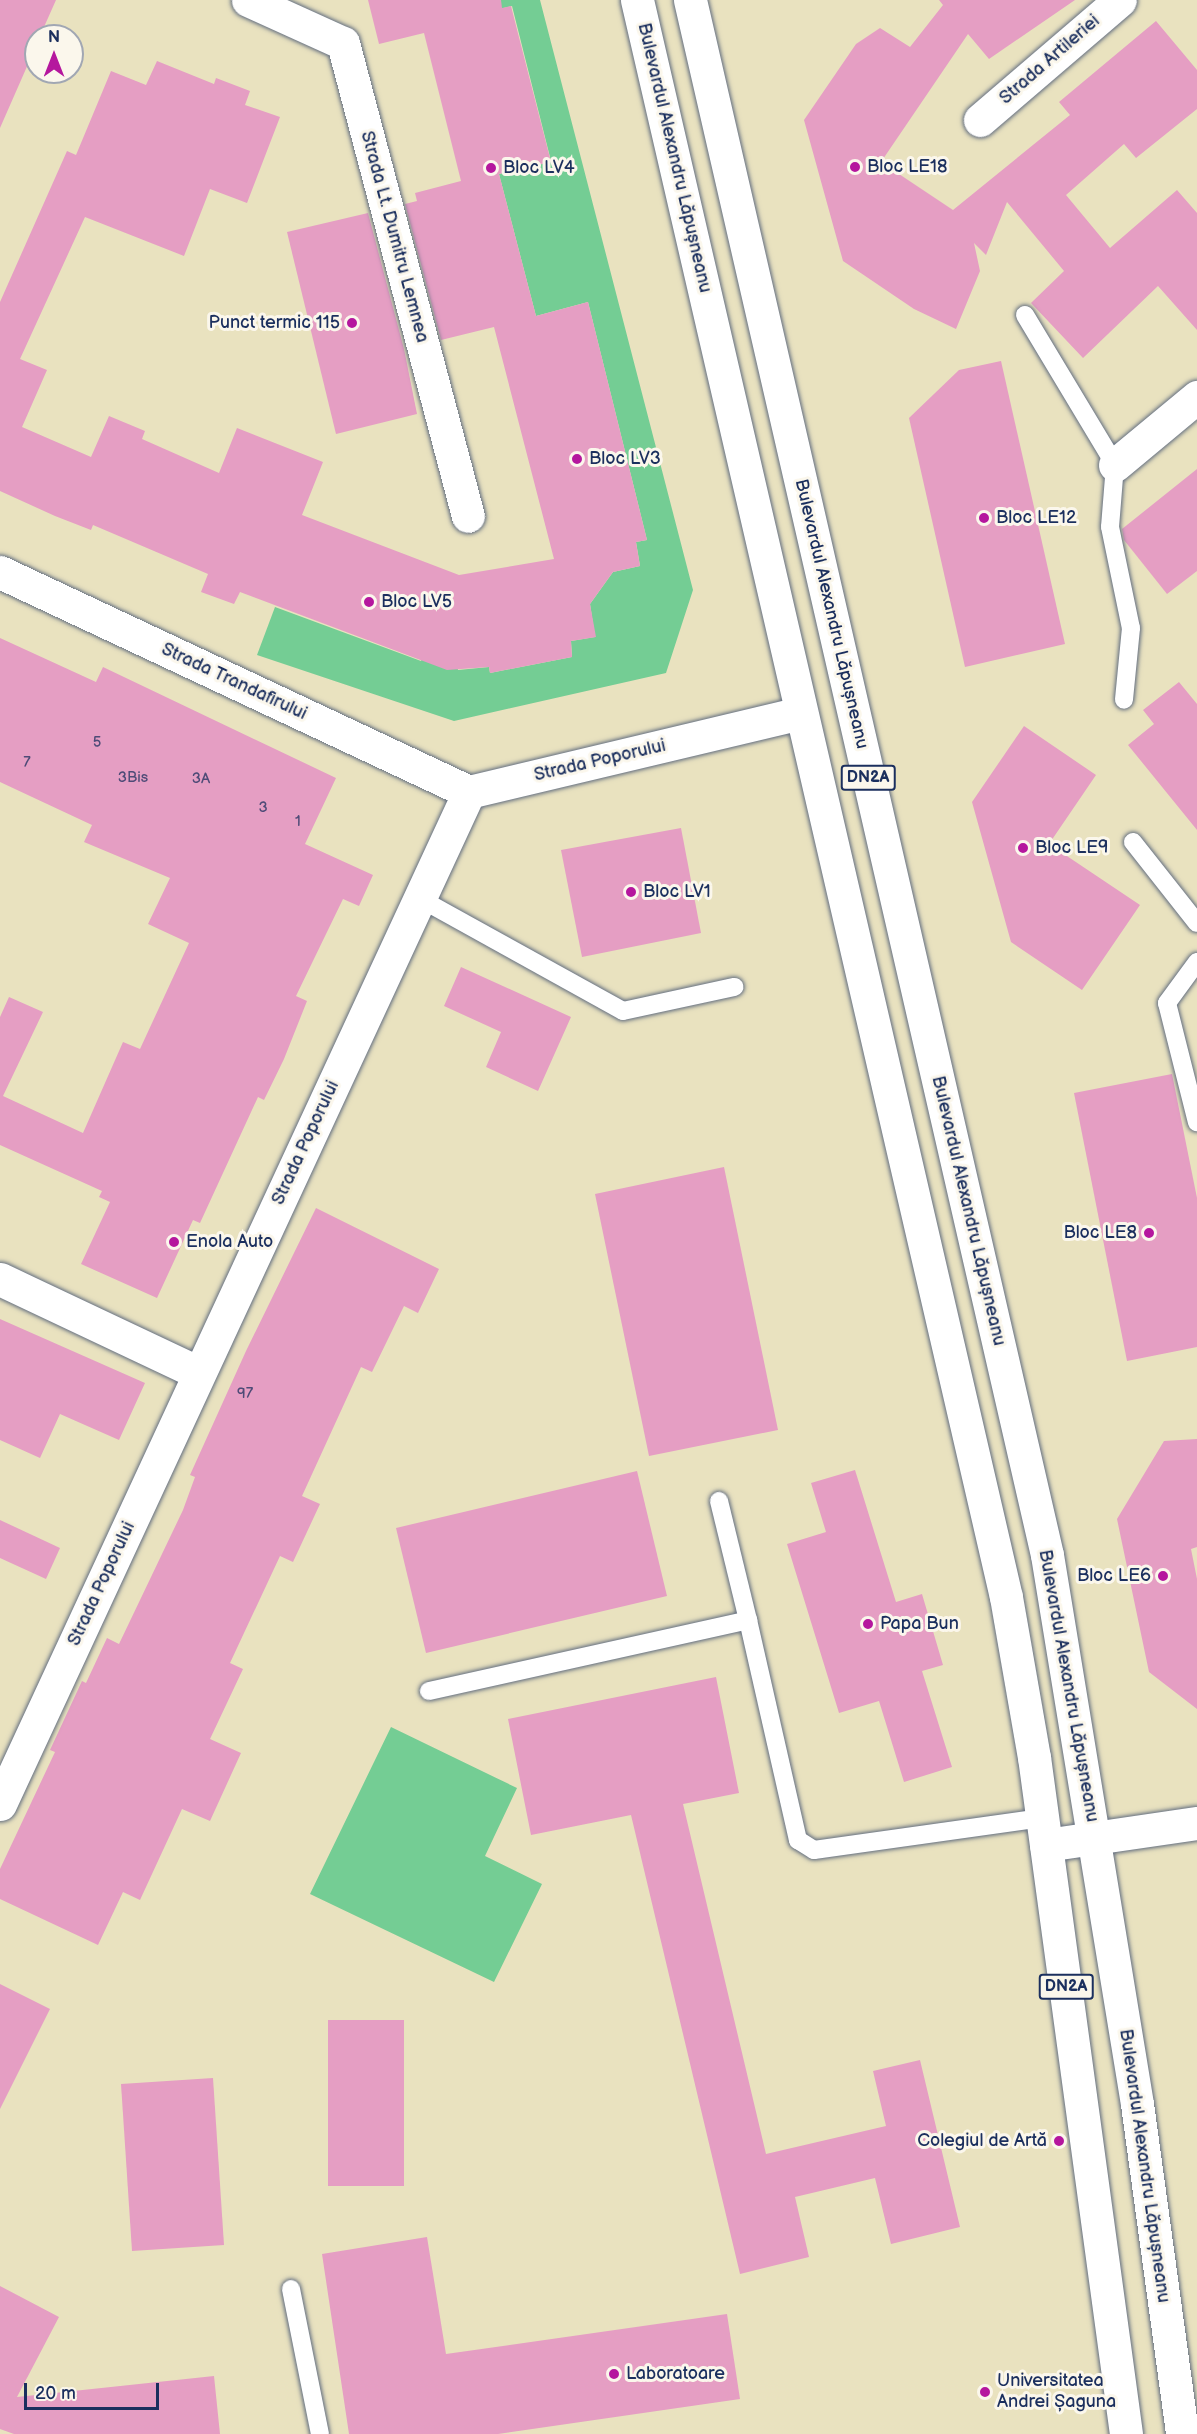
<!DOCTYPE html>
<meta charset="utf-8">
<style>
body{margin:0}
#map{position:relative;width:1197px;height:2434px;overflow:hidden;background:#e9e2bf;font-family:"Balsamiq Sans",sans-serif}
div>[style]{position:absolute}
.green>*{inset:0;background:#74cd94}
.building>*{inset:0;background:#e59ec3}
.roads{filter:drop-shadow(0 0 2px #636e80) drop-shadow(0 0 2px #636e80)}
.service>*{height:18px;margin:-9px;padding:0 9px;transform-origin:9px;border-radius:9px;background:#fff}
.minor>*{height:33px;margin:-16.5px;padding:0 16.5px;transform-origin:16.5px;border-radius:16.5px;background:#fff}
.tertiary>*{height:33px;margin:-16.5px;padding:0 16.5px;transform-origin:16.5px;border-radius:16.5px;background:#fff}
.primary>*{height:33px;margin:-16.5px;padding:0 16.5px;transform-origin:16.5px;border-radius:16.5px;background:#fff}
.dots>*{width:16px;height:16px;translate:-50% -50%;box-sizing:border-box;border:3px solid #fbf7ec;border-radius:50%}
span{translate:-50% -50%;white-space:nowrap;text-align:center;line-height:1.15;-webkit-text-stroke:6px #fbf7ec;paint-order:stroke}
.number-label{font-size:15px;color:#4e4b77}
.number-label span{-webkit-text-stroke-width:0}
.shield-label span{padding:2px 4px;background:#fbf7ec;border:2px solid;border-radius:4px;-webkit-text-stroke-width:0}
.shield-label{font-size:16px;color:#1b2f5e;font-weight:700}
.street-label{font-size:18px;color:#1b2f5e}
.poi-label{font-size:18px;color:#1b2f5e}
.left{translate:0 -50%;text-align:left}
.right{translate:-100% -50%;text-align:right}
.north{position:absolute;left:24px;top:24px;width:60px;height:60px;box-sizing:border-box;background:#fbf7ec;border:2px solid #a1a7b3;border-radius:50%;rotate:0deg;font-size:16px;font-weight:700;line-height:24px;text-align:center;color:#1b2f5e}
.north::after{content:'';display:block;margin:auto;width:21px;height:27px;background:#b5179e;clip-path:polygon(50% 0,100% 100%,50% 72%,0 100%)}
.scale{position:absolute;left:24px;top:2383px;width:135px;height:27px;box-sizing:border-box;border:3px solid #1b2f5e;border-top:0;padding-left:8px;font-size:18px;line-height:21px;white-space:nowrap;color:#1b2f5e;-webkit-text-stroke:4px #fbf7ec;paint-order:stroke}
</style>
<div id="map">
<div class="green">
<i style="clip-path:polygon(462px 0,540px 0,693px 590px,666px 673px,454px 721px,257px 655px,275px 607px,421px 661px,436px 625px,451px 623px,458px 670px,489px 667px,490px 673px,572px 657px,571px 641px,595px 637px,590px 604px,613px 572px,640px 566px,636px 542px,647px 540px,588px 302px,536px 316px,499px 174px,551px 161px,512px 6px,466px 17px)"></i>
<i style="clip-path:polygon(391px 1727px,517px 1788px,485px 1856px,542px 1884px,494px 1982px,310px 1894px)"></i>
</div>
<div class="building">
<i style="clip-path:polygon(0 0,56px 0,40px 36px,36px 36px,36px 46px,0 128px)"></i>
<i style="clip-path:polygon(368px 0,501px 0,502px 8px,511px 6px,551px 162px,499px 174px,536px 316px,588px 302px,647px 540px,636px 542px,640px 566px,613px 572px,590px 604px,596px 637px,571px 641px,572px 657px,490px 673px,489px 667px,447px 670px,240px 592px,234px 604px,201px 592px,208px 574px,93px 525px,91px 530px,55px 516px,0 491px,0 302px,67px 151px,76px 155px,111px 71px,146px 85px,157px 61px,214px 84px,216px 78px,250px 91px,245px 105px,280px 117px,247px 203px,210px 189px,184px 256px,85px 217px,20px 359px,47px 370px,22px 427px,91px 457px,109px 416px,145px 431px,142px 439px,219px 473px,237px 428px,323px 462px,302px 515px,459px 575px,554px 559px,494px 327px,441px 340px,405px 204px,417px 201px,415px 193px,461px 181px,424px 33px,379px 44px)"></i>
<i style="clip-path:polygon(939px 0,1075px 0,989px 59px,968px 34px,881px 162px,953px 210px,1070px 115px,1059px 102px,1156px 21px,1197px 70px,1197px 109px,1136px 158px,1124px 144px,1066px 195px,1110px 248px,1177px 190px,1197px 213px,1197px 330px,1158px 286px,1083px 358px,1031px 303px,1064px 271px,1007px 202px,986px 255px,974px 243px,980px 271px,956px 329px,914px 309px,843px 261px,804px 120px,856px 44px,880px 28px,910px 47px,943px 5px)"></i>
<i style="clip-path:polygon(368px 213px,404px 349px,417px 414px,336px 434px,287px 232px)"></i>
<i style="clip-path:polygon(1001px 361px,1065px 644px,965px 667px,909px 418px,959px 370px)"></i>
<i style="clip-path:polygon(1197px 469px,1197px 571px,1167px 594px,1124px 540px,1122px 529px)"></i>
<i style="clip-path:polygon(0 638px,96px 682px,103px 667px,336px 778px,305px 844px,373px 875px,359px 906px,343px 899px,296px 996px,307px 1001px,284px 1059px,264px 1100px,258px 1097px,200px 1223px,193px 1220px,157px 1298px,81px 1264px,110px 1202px,99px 1197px,102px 1191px,0 1145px,0 1017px,9px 997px,43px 1012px,3px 1096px,83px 1133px,123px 1042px,140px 1049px,189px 943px,148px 924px,170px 878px,84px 842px,92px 825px,0 782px)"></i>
<i style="clip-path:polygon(1179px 682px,1197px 704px,1197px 830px,1128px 745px,1154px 724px,1143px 710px)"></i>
<i style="clip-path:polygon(1024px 726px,1096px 775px,1049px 844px,1140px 905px,1082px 990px,1011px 942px,972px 802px)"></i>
<i style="clip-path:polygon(681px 828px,701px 933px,582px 957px,561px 850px)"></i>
<i style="clip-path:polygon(461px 967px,571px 1017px,538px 1091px,486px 1067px,501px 1032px,444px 1006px)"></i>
<i style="clip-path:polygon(1172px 1074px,1197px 1198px,1197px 1347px,1127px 1361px,1074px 1093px)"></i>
<i style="clip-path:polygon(724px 1167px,778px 1430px,649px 1456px,595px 1194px)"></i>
<i style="clip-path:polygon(316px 1208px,439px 1269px,418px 1313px,404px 1306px,372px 1372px,361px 1367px,302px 1496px,320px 1504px,293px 1562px,280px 1556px,230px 1663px,243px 1669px,210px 1739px,241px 1753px,210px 1821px,182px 1809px,140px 1900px,123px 1892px,98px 1945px,0 1899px,0 1869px,55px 1752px,50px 1750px,82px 1681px,86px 1683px,107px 1638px,119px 1644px,183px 1510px,195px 1477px,190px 1475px,246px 1351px)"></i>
<i style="clip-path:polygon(0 1319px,145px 1383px,119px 1440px,60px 1414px,40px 1458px,0 1440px)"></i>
<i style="clip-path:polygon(1197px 1439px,1197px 1547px,1191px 1549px,1197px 1579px,1197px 1709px,1149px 1672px,1117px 1519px,1164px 1441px)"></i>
<i style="clip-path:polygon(855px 1470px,896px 1602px,922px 1594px,943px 1665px,922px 1671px,952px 1767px,904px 1782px,879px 1701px,839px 1713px,787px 1544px,826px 1532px,811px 1483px)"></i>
<i style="clip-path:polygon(637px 1471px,667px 1596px,426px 1653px,396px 1528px)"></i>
<i style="clip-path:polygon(0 1520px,60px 1548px,46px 1579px,0 1558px)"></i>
<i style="clip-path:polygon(716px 1677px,739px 1793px,683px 1804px,766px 2154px,886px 2126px,873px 2071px,920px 2060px,960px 2227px,891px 2244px,875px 2178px,795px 2197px,809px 2257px,740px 2274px,631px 1815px,531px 1835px,508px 1719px)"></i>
<i style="clip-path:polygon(0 1984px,50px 2009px,0 2109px)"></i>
<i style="clip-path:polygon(328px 2020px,404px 2020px,404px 2186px,328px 2186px)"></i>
<i style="clip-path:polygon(213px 2078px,224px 2245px,132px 2251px,121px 2084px)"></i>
<i style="clip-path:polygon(427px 2237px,446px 2354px,727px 2314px,740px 2399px,498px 2434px,349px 2434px,322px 2254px)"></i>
<i style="clip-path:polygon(0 2286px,59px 2317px,17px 2397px,214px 2376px,220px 2434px,14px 2434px,0 2429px)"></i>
</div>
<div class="roads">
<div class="service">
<i style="left:1025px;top:315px;width:175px;rotate:59deg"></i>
<i style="left:1115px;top:465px;width:62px;rotate:94.6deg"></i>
<i style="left:1110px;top:527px;width:103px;rotate:78.3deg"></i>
<i style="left:1131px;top:628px;width:72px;rotate:95.6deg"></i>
<i style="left:1133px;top:842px;width:103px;rotate:51.7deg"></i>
<i style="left:419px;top:898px;width:233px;rotate:29deg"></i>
<i style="left:623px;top:1011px;width:114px;rotate:-12.2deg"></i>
<i style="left:1197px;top:962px;width:51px;rotate:126.2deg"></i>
<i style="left:1167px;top:1003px;width:123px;rotate:75.9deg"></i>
<i style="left:719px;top:1501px;width:122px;rotate:76.3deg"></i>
<i style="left:429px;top:1691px;width:327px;rotate:-12.5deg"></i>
<i style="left:748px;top:1620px;width:226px;rotate:77.2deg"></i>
<i style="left:798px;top:1840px;width:19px;rotate:32deg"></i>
<i style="left:814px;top:1850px;width:230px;rotate:-8deg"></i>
<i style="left:291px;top:2289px;width:148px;rotate:78.7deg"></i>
</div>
<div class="minor">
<i style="left:248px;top:0;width:104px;rotate:24.4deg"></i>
<i style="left:343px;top:43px;width:489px;rotate:75.2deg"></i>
<i style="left:980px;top:120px;width:184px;rotate:-40.6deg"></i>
<i style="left:1115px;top:465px;width:107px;rotate:-39.7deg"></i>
<i style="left:0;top:572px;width:518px;rotate:25.13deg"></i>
<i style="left:0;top:1279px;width:220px;rotate:25.3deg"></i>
</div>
<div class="tertiary">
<i style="left:0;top:1804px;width:1115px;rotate:-65.14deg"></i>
<i style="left:469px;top:792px;width:341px;rotate:-13.4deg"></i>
<i style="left:1046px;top:1845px;width:153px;rotate:-8.3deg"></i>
</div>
<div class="primary">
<i style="left:637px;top:0;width:1639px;rotate:76.99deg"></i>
<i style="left:1006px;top:1597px;width:162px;rotate:80.1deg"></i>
<i style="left:1034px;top:1757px;width:683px;rotate:82.26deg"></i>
<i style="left:690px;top:0;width:1595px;rotate:77.07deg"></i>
<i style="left:1047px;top:1555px;width:556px;rotate:80.69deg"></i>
<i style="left:1137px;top:2104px;width:333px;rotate:82.2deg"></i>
</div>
</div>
<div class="dots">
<i style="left:855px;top:167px;background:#b5179e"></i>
<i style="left:491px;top:168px;background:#b5179e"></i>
<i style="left:352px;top:323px;background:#b5179e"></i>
<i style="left:577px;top:459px;background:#b5179e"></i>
<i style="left:984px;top:518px;background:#b5179e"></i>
<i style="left:369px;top:602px;background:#b5179e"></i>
<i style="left:1023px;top:848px;background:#b5179e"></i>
<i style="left:631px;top:892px;background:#b5179e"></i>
<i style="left:1149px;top:1233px;background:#b5179e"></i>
<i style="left:174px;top:1242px;background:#b5179e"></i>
<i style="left:1163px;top:1576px;background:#b5179e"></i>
<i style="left:868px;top:1624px;background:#b5179e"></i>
<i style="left:1059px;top:2141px;background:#b5179e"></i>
<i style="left:614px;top:2374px;background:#b5179e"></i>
<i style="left:985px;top:2392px;background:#b5179e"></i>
</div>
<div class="number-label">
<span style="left:97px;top:743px">5</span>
<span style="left:27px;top:763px">7</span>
<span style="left:133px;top:778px">3Bis</span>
<span style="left:201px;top:779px">3A</span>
<span style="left:263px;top:808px">3</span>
<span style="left:298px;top:822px">1</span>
<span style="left:245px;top:1394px">97</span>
</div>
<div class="shield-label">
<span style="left:868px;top:778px">DN2A</span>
<span style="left:1066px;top:1987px">DN2A</span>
</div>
<div class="street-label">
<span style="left:1050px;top:60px;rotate:-41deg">Strada Artileriei</span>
<span style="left:674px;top:158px;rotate:77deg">Bulevardul Alexandru Lăpușneanu</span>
<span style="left:394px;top:237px;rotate:75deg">Strada Lt. Dumitru Lemnea</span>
<span style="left:831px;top:614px;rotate:77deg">Bulevardul Alexandru Lăpușneanu</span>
<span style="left:234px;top:682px;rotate:25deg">Strada Trandafirului</span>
<span style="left:600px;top:761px;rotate:-13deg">Strada Poporului</span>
<span style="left:306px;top:1143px;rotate:-65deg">Strada Poporului</span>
<span style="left:968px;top:1211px;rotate:77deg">Bulevardul Alexandru Lăpușneanu</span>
<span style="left:102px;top:1584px;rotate:-65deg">Strada Poporului</span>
<span style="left:1068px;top:1686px;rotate:80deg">Bulevardul Alexandru Lăpușneanu</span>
<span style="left:1144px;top:2166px;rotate:82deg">Bulevardul Alexandru Lăpușneanu</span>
</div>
<div class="poi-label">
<span class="left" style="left:867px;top:167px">Bloc LE18</span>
<span class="left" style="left:503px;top:168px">Bloc LV4</span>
<span class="right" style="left:340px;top:323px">Punct termic 115</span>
<span class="left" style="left:589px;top:459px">Bloc LV3</span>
<span class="left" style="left:996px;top:518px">Bloc LE12</span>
<span class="left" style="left:381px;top:602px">Bloc LV5</span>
<span class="left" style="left:1035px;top:848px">Bloc LE9</span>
<span class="left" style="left:643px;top:892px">Bloc LV1</span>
<span class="right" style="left:1137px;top:1233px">Bloc LE8</span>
<span class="left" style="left:186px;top:1242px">Enola Auto</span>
<span class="right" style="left:1151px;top:1576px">Bloc LE6</span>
<span class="left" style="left:880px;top:1624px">Papa Bun</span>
<span class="right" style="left:1047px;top:2141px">Colegiul de Artă</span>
<span class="left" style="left:626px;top:2374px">Laboratoare</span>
<span class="left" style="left:997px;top:2392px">Universitatea<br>Andrei Șaguna</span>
</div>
<div class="north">N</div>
<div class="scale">20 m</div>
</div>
